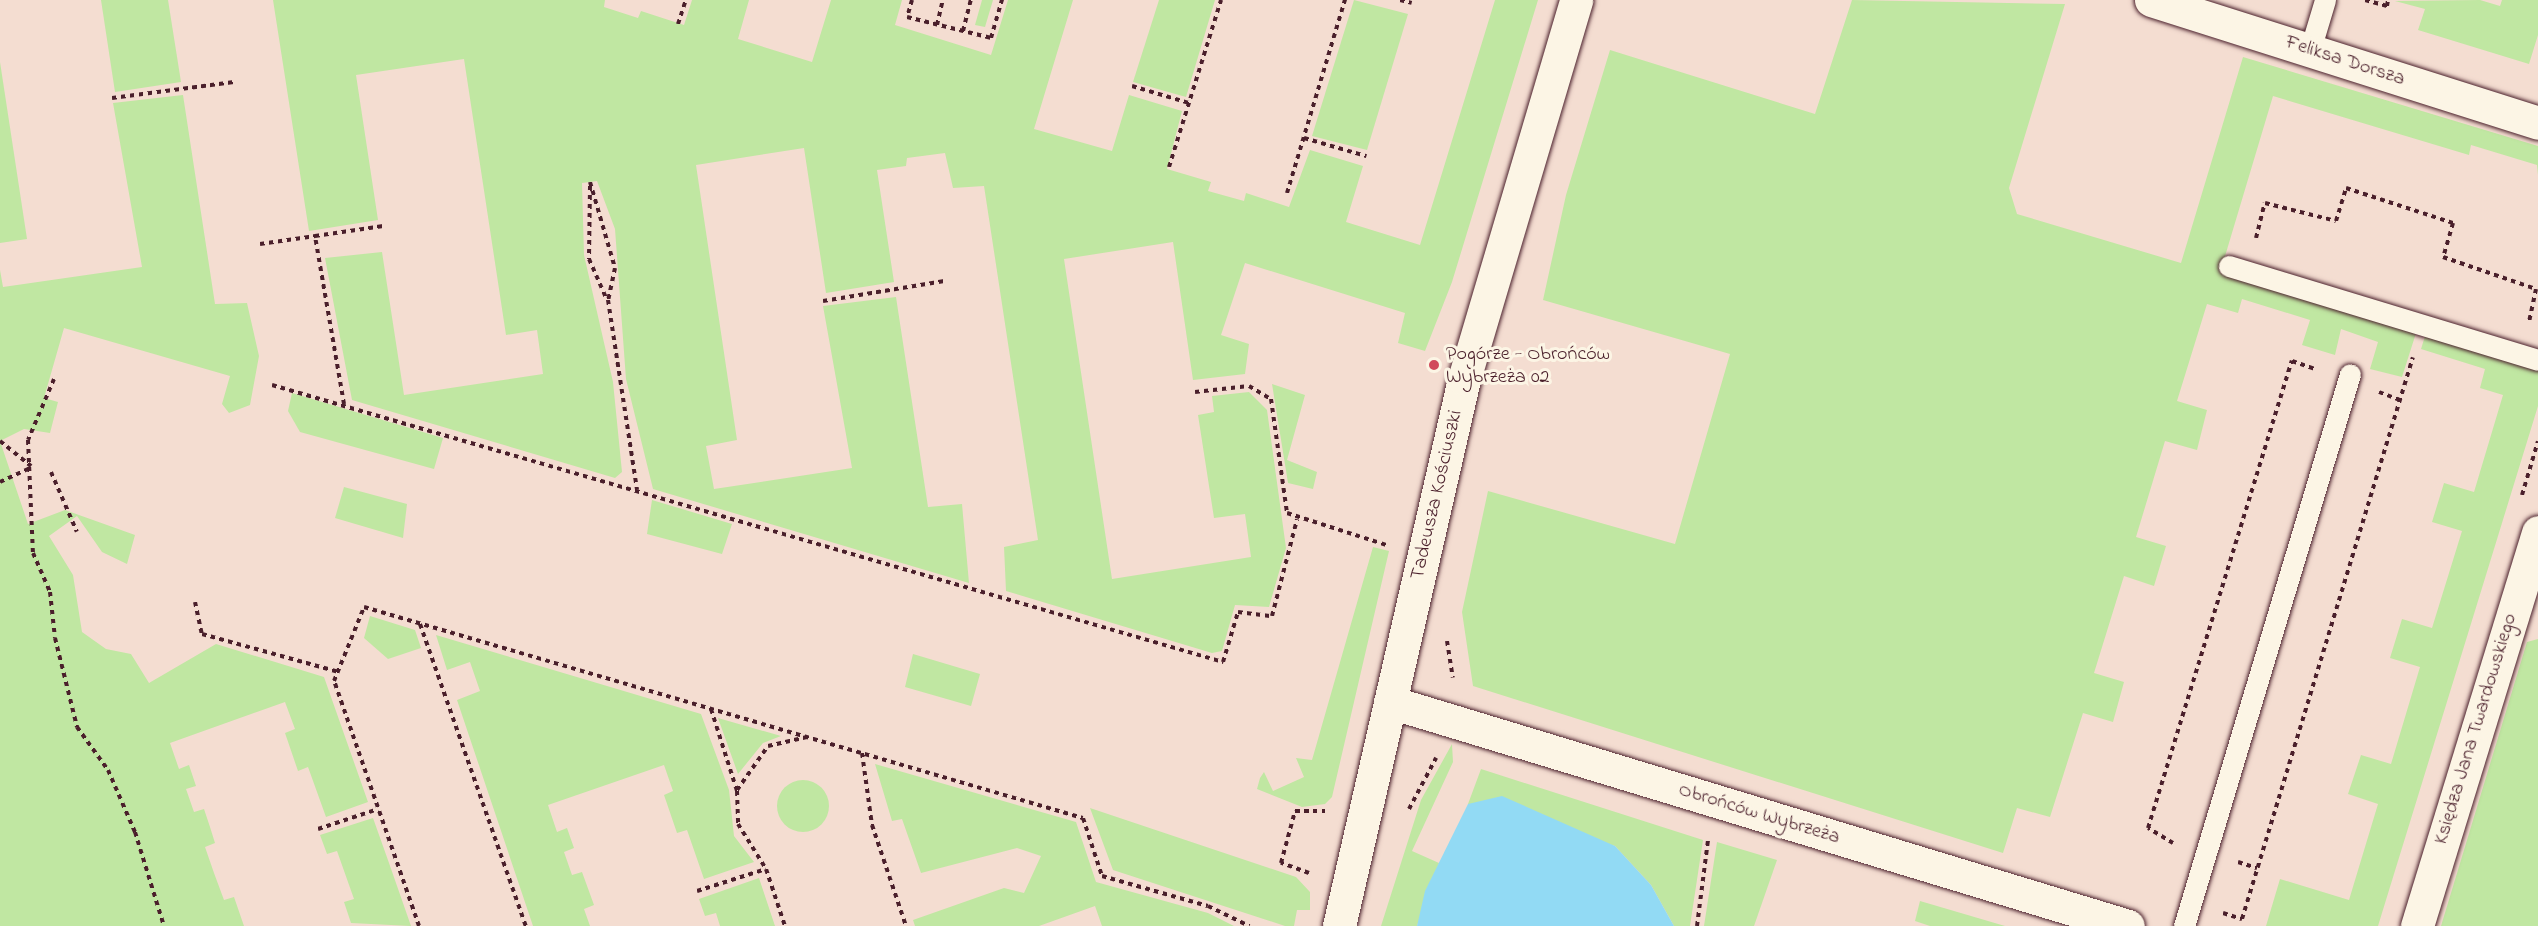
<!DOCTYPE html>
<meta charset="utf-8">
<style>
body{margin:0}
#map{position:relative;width:2538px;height:926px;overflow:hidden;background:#f4ddd1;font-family:"Indie Flower",sans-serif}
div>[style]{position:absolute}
.green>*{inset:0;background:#c0e7a2}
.round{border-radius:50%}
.water>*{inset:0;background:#92daf4}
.path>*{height:4px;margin-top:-2px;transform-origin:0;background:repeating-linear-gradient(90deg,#4a1f2b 0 4.5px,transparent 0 9px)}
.roads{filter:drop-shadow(0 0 2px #4a1f2b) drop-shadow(0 0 2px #4a1f2b)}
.lane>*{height:21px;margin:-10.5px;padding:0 10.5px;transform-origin:10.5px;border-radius:10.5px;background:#fcf5e5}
.street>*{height:33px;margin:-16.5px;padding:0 16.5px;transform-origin:16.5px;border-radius:16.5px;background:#fcf5e5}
.dots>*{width:16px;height:16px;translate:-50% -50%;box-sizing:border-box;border:3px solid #fcf5e5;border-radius:50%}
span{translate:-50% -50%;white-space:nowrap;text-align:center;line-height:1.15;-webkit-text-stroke:6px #fcf5e5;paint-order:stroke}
.street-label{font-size:20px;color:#4a1f2b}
.poi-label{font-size:20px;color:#4a1f2b}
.left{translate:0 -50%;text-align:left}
</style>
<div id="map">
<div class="green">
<i style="clip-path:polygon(101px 0,168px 0,181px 82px,115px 92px)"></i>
<i style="clip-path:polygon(273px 0,605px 0,604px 7px,638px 18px,641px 11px,684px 25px,692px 0,749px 0,738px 39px,812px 62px,831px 0,902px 0,895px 25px,991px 55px,1008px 0,1073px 0,1034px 129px,1112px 151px,1129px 95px,1182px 111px,1167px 169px,1211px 182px,1208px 191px,1244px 201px,1246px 193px,1289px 207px,1310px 150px,1363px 166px,1346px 222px,1420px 245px,1495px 0,1538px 0,1452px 282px,1425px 351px,1398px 343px,1405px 313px,1245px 263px,1221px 335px,1249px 344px,1245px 374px,1193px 380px,1173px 242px,1064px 259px,1112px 579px,1251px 557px,1245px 514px,1214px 518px,1198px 415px,1214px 412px,1212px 396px,1249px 392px,1267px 410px,1286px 548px,1269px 607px,1235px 605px,1222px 651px,1212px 653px,1006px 591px,1004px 547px,1038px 540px,984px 186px,953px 188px,945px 153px,907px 158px,906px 166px,877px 170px,894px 282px,826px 293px,804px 148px,696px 165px,737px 440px,706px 446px,714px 489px,852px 468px,823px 306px,896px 297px,928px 507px,962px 504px,969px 583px,653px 489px,626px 379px,615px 229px,597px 181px,582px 183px,584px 255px,613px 382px,622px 472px,615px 478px,352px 400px,325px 258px,382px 252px,404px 395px,543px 374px,537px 330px,506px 335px,464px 59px,356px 75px,378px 220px,309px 231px)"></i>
<i style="clip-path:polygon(982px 0,993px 0,985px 27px,975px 25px)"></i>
<i style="clip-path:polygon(1159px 0,1215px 0,1186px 97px,1133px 82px)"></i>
<i style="clip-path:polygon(1354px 0,1408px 14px,1367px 150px,1312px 136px)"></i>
<i style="clip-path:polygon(1852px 0,2065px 4px,2009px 188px,2017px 214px,2181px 263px,2243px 57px,2538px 146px,2538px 175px,2537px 165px,2471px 145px,2469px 155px,2273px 96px,2220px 273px,2417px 330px,2402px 377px,2370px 369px,2378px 342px,2341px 329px,2335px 355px,2302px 345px,2310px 320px,2242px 299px,2238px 313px,2207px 304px,2177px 401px,2207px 410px,2197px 450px,2165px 441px,2136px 537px,2166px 546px,2154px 586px,2124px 576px,2094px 673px,2124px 682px,2113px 722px,2083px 713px,2050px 817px,2017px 808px,2003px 853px,1473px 686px,1462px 612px,1488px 491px,1675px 544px,1730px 354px,1543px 300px,1566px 195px,1610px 50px,1815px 114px)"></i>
<i style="clip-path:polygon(2480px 0,2500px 6px,2502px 0,2538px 0,2538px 35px,2529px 64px,2418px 30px,2425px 9px,2395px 1px)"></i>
<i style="clip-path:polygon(0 62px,27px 239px,0 243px)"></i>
<i style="clip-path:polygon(183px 95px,215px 304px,247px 303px,259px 356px,250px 405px,229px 413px,222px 404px,230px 376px,64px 328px,44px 398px,58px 402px,50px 433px,24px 429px,0 441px,28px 524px,65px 510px,135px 535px,127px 564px,102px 552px,77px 516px,49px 536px,73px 575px,82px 632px,106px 649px,131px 654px,149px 683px,216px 644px,324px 677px,368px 802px,326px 817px,308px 767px,298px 771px,285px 733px,295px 729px,285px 702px,170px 743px,179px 769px,189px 765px,196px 786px,186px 789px,194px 812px,204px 809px,210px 827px,215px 843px,205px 847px,214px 873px,224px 900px,234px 897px,244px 926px,0 926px,0 270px,3px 287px,142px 267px,113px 103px)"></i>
<i style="clip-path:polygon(2426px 333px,2538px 368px,2538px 406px,2378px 926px,2266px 926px,2280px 879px,2349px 900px,2378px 804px,2348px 794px,2361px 755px,2391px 764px,2420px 667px,2390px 658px,2402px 619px,2432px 628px,2462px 531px,2432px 522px,2444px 483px,2474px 492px,2503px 395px,2480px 388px,2485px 369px,2421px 349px)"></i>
<i style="clip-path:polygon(1272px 384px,1305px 395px,1287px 460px,1317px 472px,1313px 489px,1288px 483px)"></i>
<i style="clip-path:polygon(292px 393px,443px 438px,434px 469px,300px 432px,288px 411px)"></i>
<i style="clip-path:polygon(344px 487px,407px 504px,403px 538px,335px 518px)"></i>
<i style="clip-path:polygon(652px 500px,732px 524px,722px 554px,647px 534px)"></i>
<i style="clip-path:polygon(1373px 547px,1389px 551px,1332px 797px,1325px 804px,1302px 807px,1257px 789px,1260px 778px,1264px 772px,1273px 791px,1304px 777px,1296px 758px,1312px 760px)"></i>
<i style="clip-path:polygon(370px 616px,415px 630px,421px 648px,388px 659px,364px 638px)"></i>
<i style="clip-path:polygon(436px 635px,701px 714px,729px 790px,734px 836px,754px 862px,704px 879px,687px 830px,677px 833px,664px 795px,673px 791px,664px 765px,548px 805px,557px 832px,567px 828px,574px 848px,564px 852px,572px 875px,582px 872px,594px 905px,584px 909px,590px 926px,533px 926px,457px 700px,480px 691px,470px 662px,447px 670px)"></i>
<i style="clip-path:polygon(2538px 639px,2538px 926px,2441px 926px,2527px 642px)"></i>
<i style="clip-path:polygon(913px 654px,980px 674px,971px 706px,905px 687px)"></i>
<i style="clip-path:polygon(718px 718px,781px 736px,763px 743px,738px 774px)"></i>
<i style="clip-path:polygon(1452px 744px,1453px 762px,1412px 851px,1439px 863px,1417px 926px,1381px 926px,1421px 800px)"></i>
<i style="clip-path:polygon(875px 764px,1076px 822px,1096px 882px,1208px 913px,1234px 926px,1102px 926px,1095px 906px,1039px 926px,915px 926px,913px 920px,1004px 888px,1024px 893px,1041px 856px,1017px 848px,921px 873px,902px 819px,892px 821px)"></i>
<i style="clip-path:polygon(1481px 769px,1703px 840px,1690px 926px,1674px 926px,1651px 885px,1615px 846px,1468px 804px)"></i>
<i class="round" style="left:777px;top:780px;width:52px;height:52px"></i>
<i style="clip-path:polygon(1090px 808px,1296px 877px,1310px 892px,1310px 910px,1297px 910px,1294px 926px,1285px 926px,1113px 870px)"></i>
<i style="clip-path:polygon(373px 818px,389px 863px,411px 926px,351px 923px,344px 902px,354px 899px,337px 851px,327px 854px,320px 835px)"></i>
<i style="clip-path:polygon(1717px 842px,1777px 860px,1754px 926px,1704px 926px)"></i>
<i style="clip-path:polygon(759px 878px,775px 926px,720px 926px,716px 913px,705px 916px,699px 899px)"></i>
<i style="clip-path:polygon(1920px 901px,2005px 926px,1930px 926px,1915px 921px)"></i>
</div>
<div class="water">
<i style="clip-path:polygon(1502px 796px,1615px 846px,1651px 885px,1674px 926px,1417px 926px,1425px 891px,1468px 804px)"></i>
</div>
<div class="path">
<i style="left:912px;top:0;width:18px;rotate:106deg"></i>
<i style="left:907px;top:17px;width:87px;rotate:14deg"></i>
<i style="left:991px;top:38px;width:40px;rotate:-74deg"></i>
<i style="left:1400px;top:0;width:12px;rotate:14deg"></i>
<i style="left:2365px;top:0;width:23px;rotate:15deg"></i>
<i style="left:2387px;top:6px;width:6px;rotate:-81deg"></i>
<i style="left:678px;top:24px;width:25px;rotate:-72deg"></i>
<i style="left:937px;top:25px;width:26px;rotate:-77deg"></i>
<i style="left:963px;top:31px;width:32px;rotate:-76deg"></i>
<i style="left:1132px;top:86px;width:59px;rotate:16.6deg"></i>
<i style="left:112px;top:98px;width:123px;rotate:-7.5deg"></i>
<i style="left:1304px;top:138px;width:65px;rotate:16.2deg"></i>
<i style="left:1169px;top:167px;width:175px;rotate:-72.7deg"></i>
<i style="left:590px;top:182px;width:90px;rotate:73.8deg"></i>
<i style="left:615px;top:268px;width:33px;rotate:102deg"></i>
<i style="left:608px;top:300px;width:192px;rotate:81.3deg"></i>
<i style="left:590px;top:186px;width:73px;rotate:90.8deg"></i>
<i style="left:589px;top:259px;width:45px;rotate:66.3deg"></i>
<i style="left:1287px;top:193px;width:202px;rotate:-73.3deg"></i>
<i style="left:2256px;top:238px;width:36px;rotate:-76deg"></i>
<i style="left:2265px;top:203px;width:73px;rotate:14.2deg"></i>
<i style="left:2336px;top:221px;width:34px;rotate:-73deg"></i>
<i style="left:2346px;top:188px;width:113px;rotate:18.1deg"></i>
<i style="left:2453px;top:223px;width:35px;rotate:106deg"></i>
<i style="left:2443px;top:257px;width:98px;rotate:19deg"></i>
<i style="left:2536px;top:289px;width:35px;rotate:102deg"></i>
<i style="left:260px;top:244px;width:56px;rotate:-8.3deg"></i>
<i style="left:823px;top:301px;width:123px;rotate:-9.4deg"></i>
<i style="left:54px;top:379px;width:66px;rotate:113.1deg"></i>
<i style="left:28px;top:440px;width:113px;rotate:87.5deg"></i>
<i style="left:33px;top:553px;width:43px;rotate:66.4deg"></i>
<i style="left:50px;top:592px;width:46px;rotate:83.8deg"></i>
<i style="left:55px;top:638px;width:92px;rotate:76.1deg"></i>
<i style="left:77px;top:727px;width:53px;rotate:54.2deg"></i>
<i style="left:108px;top:770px;width:68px;rotate:66.5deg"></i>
<i style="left:135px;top:832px;width:98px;rotate:72.9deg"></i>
<i style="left:272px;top:385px;width:991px;rotate:16.24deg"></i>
<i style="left:1223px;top:662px;width:52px;rotate:-73.3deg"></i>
<i style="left:1238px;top:612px;width:34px;rotate:7deg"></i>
<i style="left:1272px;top:616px;width:100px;rotate:-75.5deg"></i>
<i style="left:1195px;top:392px;width:54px;rotate:-6.3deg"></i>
<i style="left:1249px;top:386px;width:26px;rotate:31deg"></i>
<i style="left:1271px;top:399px;width:115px;rotate:82deg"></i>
<i style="left:1287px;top:513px;width:104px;rotate:17.9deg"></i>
<i style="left:2379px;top:392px;width:22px;rotate:21deg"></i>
<i style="left:344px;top:404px;width:170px;rotate:-99.8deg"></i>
<i style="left:315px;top:236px;width:69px;rotate:-8.4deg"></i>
<i style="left:0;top:441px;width:40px;rotate:39deg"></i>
<i style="left:51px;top:472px;width:65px;rotate:66.6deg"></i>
<i style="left:0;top:482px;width:35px;rotate:-25deg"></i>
<i style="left:2522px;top:495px;width:56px;rotate:-73.5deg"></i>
<i style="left:195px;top:602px;width:33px;rotate:78deg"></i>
<i style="left:202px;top:634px;width:142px;rotate:15.5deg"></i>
<i style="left:420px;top:624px;width:320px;rotate:70.7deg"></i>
<i style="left:1447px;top:641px;width:37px;rotate:81deg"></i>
<i style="left:711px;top:709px;width:86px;rotate:72.4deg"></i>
<i style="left:737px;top:791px;width:33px;rotate:88deg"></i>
<i style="left:738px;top:824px;width:53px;rotate:58.1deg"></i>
<i style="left:766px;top:869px;width:60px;rotate:71.6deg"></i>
<i style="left:862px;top:753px;width:73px;rotate:82.1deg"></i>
<i style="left:872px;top:825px;width:107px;rotate:71.4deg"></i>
<i style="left:737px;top:790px;width:54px;rotate:-54.8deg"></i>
<i style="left:768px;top:746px;width:40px;rotate:-13deg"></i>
<i style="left:1409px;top:809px;width:58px;rotate:-62.1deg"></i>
<i style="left:318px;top:829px;width:63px;rotate:-18.4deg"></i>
<i style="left:2173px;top:843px;width:29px;rotate:-149deg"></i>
<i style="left:2148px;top:828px;width:489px;rotate:-72.9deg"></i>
<i style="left:2292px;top:361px;width:24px;rotate:19deg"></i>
<i style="left:2238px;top:862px;width:20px;rotate:18deg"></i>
<i style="left:1309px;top:873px;width:30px;rotate:-160deg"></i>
<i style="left:1281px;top:863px;width:54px;rotate:-74.9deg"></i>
<i style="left:1295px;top:811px;width:30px"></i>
<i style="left:697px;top:891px;width:72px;rotate:-17.7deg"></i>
<i style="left:2223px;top:913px;width:20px;rotate:18deg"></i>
<i style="left:2242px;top:919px;width:587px;rotate:-73.08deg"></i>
<i style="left:419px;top:926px;width:259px;rotate:-109.1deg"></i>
<i style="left:334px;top:681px;width:80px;rotate:-67.9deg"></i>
<i style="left:364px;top:607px;width:749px;rotate:16.36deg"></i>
<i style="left:1083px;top:818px;width:61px;rotate:71.9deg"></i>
<i style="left:1102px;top:876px;width:110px;rotate:15.8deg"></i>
<i style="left:1208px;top:906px;width:46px;rotate:26deg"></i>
<i style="left:1697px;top:926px;width:87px;rotate:-82.7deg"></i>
</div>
<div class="roads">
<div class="lane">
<i style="left:2310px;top:50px;width:52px;rotate:-73.3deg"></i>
<i style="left:2229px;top:266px;width:323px;rotate:16.9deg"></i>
<i style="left:2184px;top:926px;width:576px;rotate:-73.26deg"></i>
</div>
<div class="street">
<i style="left:2151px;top:0;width:406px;rotate:17.6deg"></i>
<i style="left:1390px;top:702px;width:771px;rotate:16.88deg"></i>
<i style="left:1339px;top:926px;width:561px;rotate:-77.13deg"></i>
<i style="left:1464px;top:379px;width:395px;rotate:-73.5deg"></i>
<i style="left:2417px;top:926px;width:412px;rotate:-72.9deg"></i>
</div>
</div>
<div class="dots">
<i style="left:1434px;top:365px;background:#d1495b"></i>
</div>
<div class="street-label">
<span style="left:2345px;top:61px;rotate:18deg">Feliksa Dorsza</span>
<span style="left:1437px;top:495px;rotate:-77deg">Tadeusza Kościuszki</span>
<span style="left:2476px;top:729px;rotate:-73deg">Księdza Jana Twardowskiego</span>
<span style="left:1759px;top:814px;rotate:17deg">Obrońców Wybrzeża</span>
</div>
<div class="poi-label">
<span class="left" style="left:1446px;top:366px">Pogórze - Obrońców<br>Wybrzeża 02</span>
</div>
</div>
